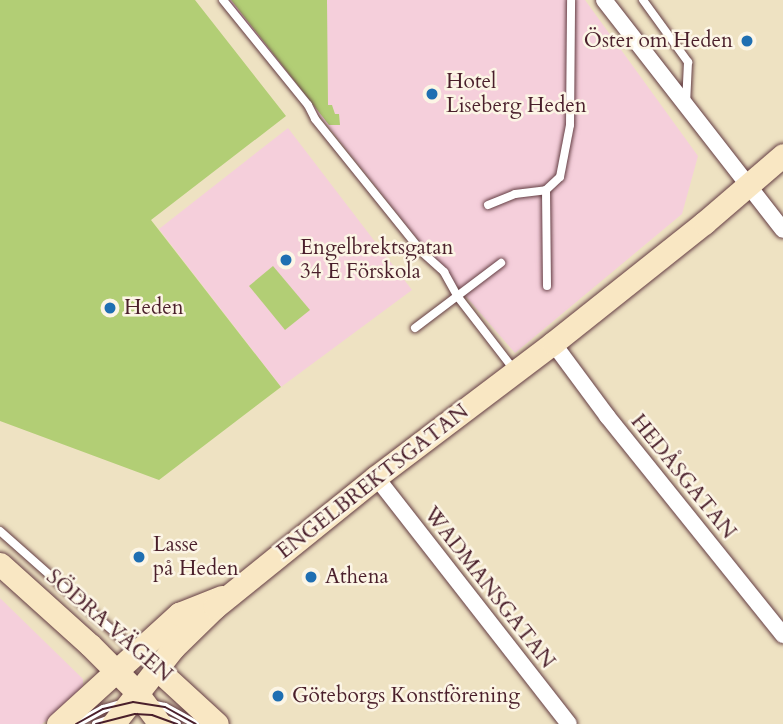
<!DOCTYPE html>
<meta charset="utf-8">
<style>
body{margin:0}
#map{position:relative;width:783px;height:724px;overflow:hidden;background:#eee2c2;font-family:Cardo,serif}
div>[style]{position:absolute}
.built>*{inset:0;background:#f5cfdb}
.green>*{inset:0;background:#b2ce75}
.roads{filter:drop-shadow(0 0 2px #633c42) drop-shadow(0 0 2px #633c42)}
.lane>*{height:8px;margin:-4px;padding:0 4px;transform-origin:4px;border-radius:4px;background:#fff}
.street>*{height:16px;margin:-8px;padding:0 8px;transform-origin:8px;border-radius:8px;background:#fff}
.secondary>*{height:23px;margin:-11.5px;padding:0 11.5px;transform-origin:11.5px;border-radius:11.5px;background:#f9e7c3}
.tram>*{height:2px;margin:-1px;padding:0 1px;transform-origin:1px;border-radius:1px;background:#4a1f2b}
.dots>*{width:19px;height:19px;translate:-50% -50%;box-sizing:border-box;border:4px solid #fcf5e5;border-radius:50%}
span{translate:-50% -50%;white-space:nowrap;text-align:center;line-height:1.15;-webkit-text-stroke:5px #fcf5e5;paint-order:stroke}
.poi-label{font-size:21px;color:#4a1f2b}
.right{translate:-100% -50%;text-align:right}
.left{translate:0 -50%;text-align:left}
.street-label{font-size:21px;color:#4a1f2b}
</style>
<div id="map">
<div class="built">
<i style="clip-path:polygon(228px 0,585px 0,698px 156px,682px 214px,515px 353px,430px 255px)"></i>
<i style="clip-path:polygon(288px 128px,412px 290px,281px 387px,159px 229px)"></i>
<i style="clip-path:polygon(0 598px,83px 679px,83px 692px,42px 724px,0 724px)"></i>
</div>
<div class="green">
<i style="clip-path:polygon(0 0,195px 0,286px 116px,151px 220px,281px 387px,159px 480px,0 421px)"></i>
<i style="clip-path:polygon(231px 0,327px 0,328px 105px,332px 105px,335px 114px,339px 114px,340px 125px,329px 125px)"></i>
<i style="clip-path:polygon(273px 266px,310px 310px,285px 330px,249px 286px)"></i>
</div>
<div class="roads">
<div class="lane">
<i style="left:223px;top:0;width:135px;rotate:51deg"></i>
<i style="left:308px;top:105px;width:16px;rotate:63deg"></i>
<i style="left:315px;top:119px;width:171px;rotate:51.2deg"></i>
<i style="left:422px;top:252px;width:30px;rotate:42deg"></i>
<i style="left:444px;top:272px;width:29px;rotate:61deg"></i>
<i style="left:458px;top:297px;width:93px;rotate:52.4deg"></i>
<i style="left:643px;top:0;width:77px;rotate:54deg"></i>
<i style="left:688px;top:62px;width:42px;rotate:92.7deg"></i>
<i style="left:546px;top:190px;width:19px;rotate:-43deg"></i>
<i style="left:560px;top:177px;width:53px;rotate:-79.1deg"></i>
<i style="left:570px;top:125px;width:125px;rotate:-89.5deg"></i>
<i style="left:488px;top:205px;width:29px;rotate:-22deg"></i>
<i style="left:515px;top:194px;width:31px;rotate:-7deg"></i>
<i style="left:546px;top:190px;width:96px;rotate:89.4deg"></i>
<i style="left:415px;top:328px;width:108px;rotate:-37.1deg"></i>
<i style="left:0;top:531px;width:207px;rotate:41.5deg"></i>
<i style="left:151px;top:704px;width:14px;rotate:12deg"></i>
<i style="left:165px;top:707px;width:35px;rotate:29deg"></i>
<i style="left:163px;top:718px;width:15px;rotate:23deg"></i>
<i style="left:76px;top:724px;width:31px;rotate:-29deg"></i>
<i style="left:103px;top:709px;width:19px;rotate:-16deg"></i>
<i style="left:96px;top:724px;width:18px;rotate:-19deg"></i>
</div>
<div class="street">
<i style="left:604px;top:0;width:291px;rotate:52.1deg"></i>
<i style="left:553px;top:343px;width:91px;rotate:53.5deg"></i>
<i style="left:607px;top:416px;width:281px;rotate:51.2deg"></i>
<i style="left:376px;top:477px;width:313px;rotate:52deg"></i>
</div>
<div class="secondary">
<i style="left:0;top:564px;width:121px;rotate:42deg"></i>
<i style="left:90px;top:645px;width:62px;rotate:45deg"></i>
<i style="left:134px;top:689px;width:44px;rotate:53.4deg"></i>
<i style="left:157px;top:669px;width:81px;rotate:42.5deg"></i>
<i style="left:58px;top:724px;width:164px;rotate:-42.3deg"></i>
<i style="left:179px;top:614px;width:46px;rotate:-21.6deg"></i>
<i style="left:113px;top:724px;width:97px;rotate:-51.7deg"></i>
<i style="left:173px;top:648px;width:59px;rotate:-44.3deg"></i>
<i style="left:215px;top:607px;width:207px;rotate:-38.9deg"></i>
<i style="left:376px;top:477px;width:222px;rotate:-37.1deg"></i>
<i style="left:553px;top:343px;width:193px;rotate:-38.5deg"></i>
<i style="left:704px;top:223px;width:104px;rotate:-40.7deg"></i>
</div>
</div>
<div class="tram">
<i style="left:76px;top:724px;width:31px;rotate:-29deg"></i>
<i style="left:103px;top:709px;width:31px;rotate:-13deg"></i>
<i style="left:133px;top:702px;width:32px;rotate:9deg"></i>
<i style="left:165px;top:707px;width:35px;rotate:29deg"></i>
<i style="left:96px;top:724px;width:40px;rotate:-14.4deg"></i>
<i style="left:135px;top:714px;width:17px;rotate:3deg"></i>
<i style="left:152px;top:715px;width:27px;rotate:20deg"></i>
</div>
<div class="dots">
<i style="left:747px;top:41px;background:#1f6fb2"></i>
<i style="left:432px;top:94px;background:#1f6fb2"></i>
<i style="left:286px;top:260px;background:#1f6fb2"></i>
<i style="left:110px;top:308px;background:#1f6fb2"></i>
<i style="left:139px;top:557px;background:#1f6fb2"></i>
<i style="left:311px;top:577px;background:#1f6fb2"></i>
<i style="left:278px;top:696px;background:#1f6fb2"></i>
</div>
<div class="poi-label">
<span class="right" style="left:733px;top:41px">Öster om Heden</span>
<span class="left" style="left:446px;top:94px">Hotel<br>Liseberg Heden</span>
<span class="left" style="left:300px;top:260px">Engelbrektsgatan<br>34 E Förskola</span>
<span class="left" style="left:124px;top:308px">Heden</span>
<span class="left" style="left:153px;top:557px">Lasse<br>på Heden</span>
<span class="left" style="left:325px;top:577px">Athena</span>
<span class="left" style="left:292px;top:696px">Göteborgs Konstförening</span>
</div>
<div class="street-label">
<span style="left:683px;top:477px;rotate:51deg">HEDÅSGATAN</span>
<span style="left:373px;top:482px;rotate:-38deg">ENGELBREKTSGATAN</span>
<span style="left:489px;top:588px;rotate:52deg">WADMANSGATAN</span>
<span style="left:109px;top:626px;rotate:41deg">SÖDRA VÄGEN</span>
</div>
</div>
